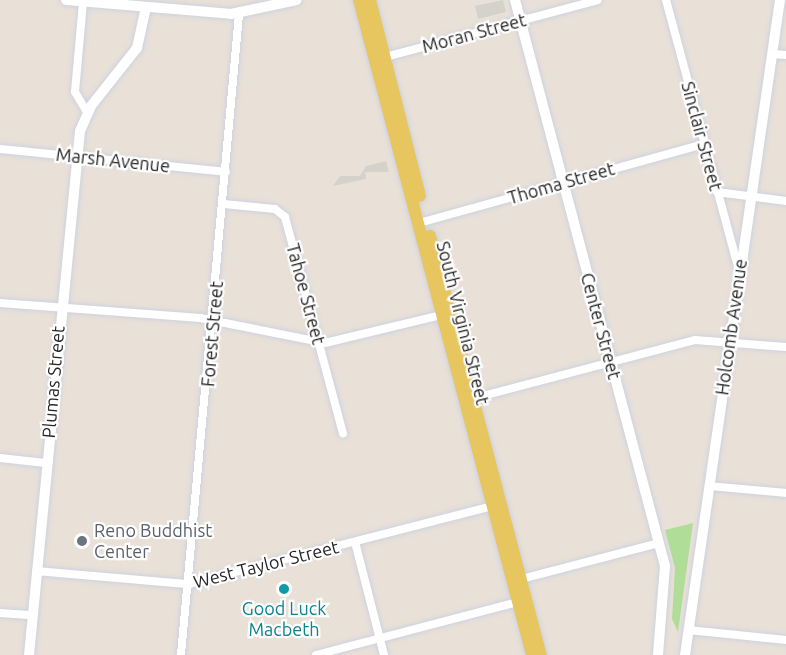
<!DOCTYPE html>
<style>
body{margin:0}
#map{position:relative;width:786px;height:655px;overflow:hidden;background:#e9e1d8;font-family:Ubuntu,sans-serif}
div>[style]{position:absolute}
.green>*{inset:0;background:#b0dd97}
.plaza>*{inset:0;background:#d5d1cb}
.roads{filter:drop-shadow(0 0 2px #ced2df) drop-shadow(0 0 2px #ced2df)}
.minor>*{height:8px;margin:-4px;padding:0 4px;transform-origin:4px;border-radius:4px;background:#fff}
.tertiary>*{height:10px;margin:-5px;padding:0 5px;transform-origin:5px;border-radius:5px;background:#fff}
.secondary>*{height:10px;margin:-5px;padding:0 5px;transform-origin:5px;border-radius:5px;background:#fff}
.primary>*{height:12px;margin:-6px;padding:0 6px;transform-origin:6px;border-radius:6px;background:#e7c55f}
.dots>*{width:16px;height:16px;translate:-50% -50%;box-sizing:border-box;border:3px solid #fff;border-radius:50%}
span{translate:-50% -50%;white-space:nowrap;text-align:center;line-height:1.15;-webkit-text-stroke:4.5px #fff;paint-order:stroke}
.street-label{font-size:18px;color:#262626}
.worship-label{font-size:18px;color:#5b616d}
.left{translate:0 -50%;text-align:left}
.culture-label{font-size:18px;color:#0d838f}
</style>
<div id="map">
<div class="green">
<i style="clip-path:polygon(693px 523px,678px 632px,672px 619px,675px 568px,665px 530px)"></i>
</div>
<div class="plaza">
<i style="clip-path:polygon(503px 0,506px 12px,478px 19px,475px 6px)"></i>
<i style="clip-path:polygon(386px 161px,389px 172px,365px 172px,366px 179px,333px 186px,340px 176px,360px 176px,366px 166px)"></i>
</div>
<div class="roads">
<div class="minor">
<i style="left:666px;top:0;width:281px;rotate:74.9deg"></i>
<i style="left:83px;top:2px;width:90px;rotate:95.1deg"></i>
<i style="left:75px;top:92px;width:23px;rotate:59deg"></i>
<i style="left:772px;top:54px;width:14px;rotate:4deg"></i>
<i style="left:385px;top:57px;width:220px;rotate:-15deg"></i>
<i style="left:0;top:149px;width:227px;rotate:5.8deg"></i>
<i style="left:717px;top:192px;width:70px;rotate:7.4deg"></i>
<i style="left:224px;top:204px;width:51px;rotate:5.6deg"></i>
<i style="left:275px;top:209px;width:13px;rotate:39deg"></i>
<i style="left:285px;top:217px;width:224px;rotate:75deg"></i>
<i style="left:419px;top:223px;width:296px;rotate:-15.5deg"></i>
<i style="left:0;top:303px;width:201px;rotate:4.3deg"></i>
<i style="left:200px;top:318px;width:127px;rotate:11.3deg"></i>
<i style="left:325px;top:343px;width:119px;rotate:-13.6deg"></i>
<i style="left:475px;top:398px;width:228px;rotate:-14.8deg"></i>
<i style="left:695px;top:340px;width:91px;rotate:4.4deg"></i>
<i style="left:0;top:458px;width:46px;rotate:6.2deg"></i>
<i style="left:709px;top:486px;width:77px;rotate:5.2deg"></i>
<i style="left:355px;top:542px;width:117px;rotate:75.6deg"></i>
<i style="left:36px;top:571px;width:154px;rotate:4.9deg"></i>
<i style="left:189px;top:584px;width:313px;rotate:-14.4deg"></i>
<i style="left:521px;top:579px;width:143px;rotate:-14.6deg"></i>
<i style="left:0;top:613px;width:32px;rotate:4deg"></i>
<i style="left:688px;top:630px;width:99px;rotate:5.8deg"></i>
<i style="left:181px;top:655px;width:644px;rotate:-84.83deg"></i>
<i style="left:316px;top:655px;width:209px;rotate:-14.7deg"></i>
</div>
<div class="tertiary">
<i style="left:515px;top:0;width:586px;rotate:75.16deg"></i>
<i style="left:665px;top:566px;width:89px;rotate:94.5deg"></i>
<i style="left:29px;top:655px;width:526px;rotate:-84.44deg"></i>
<i style="left:80px;top:131px;width:27px;rotate:-66deg"></i>
<i style="left:91px;top:106px;width:74px;rotate:-51.6deg"></i>
<i style="left:137px;top:48px;width:42px;rotate:-77.6deg"></i>
<i style="left:685px;top:655px;width:662px;rotate:-81.75deg"></i>
</div>
<div class="secondary">
<i style="left:66px;top:0;width:166px;rotate:4.8deg"></i>
<i style="left:231px;top:14px;width:67px;rotate:-12deg"></i>
</div>
<div class="primary">
<i style="left:359px;top:0;width:677px;rotate:75.2deg"></i>
<i style="left:370px;top:0;width:202px;rotate:75.7deg"></i>
<i style="left:430px;top:236px;width:433px;rotate:75.2deg"></i>
</div>
</div>
<div class="dots">
<i style="left:82px;top:541px;background:#6b7280"></i>
<i style="left:284px;top:589px;background:#0f9aa8"></i>
</div>
<div class="street-label">
<span style="left:474px;top:33px;rotate:-15deg">Moran Street</span>
<span style="left:702px;top:136px;rotate:75deg">Sinclair Street</span>
<span style="left:113px;top:160px;rotate:6deg">Marsh Avenue</span>
<span style="left:561px;top:183px;rotate:-16deg">Thoma Street</span>
<span style="left:306px;top:294px;rotate:75deg">Tahoe Street</span>
<span style="left:463px;top:323px;rotate:76deg">South Virginia Street</span>
<span style="left:601px;top:326px;rotate:75deg">Center Street</span>
<span style="left:731px;top:327px;rotate:-82deg">Holcomb Avenue</span>
<span style="left:212px;top:334px;rotate:-85deg">Forest Street</span>
<span style="left:53px;top:382px;rotate:-85deg">Plumas Street</span>
<span style="left:266px;top:564px;rotate:-14deg">West Taylor Street</span>
</div>
<div class="worship-label">
<span class="left" style="left:94px;top:541px">Reno Buddhist<br>Center</span>
</div>
<div class="culture-label">
<span style="left:284px;top:619px">Good Luck<br>Macbeth</span>
</div>
</div>
